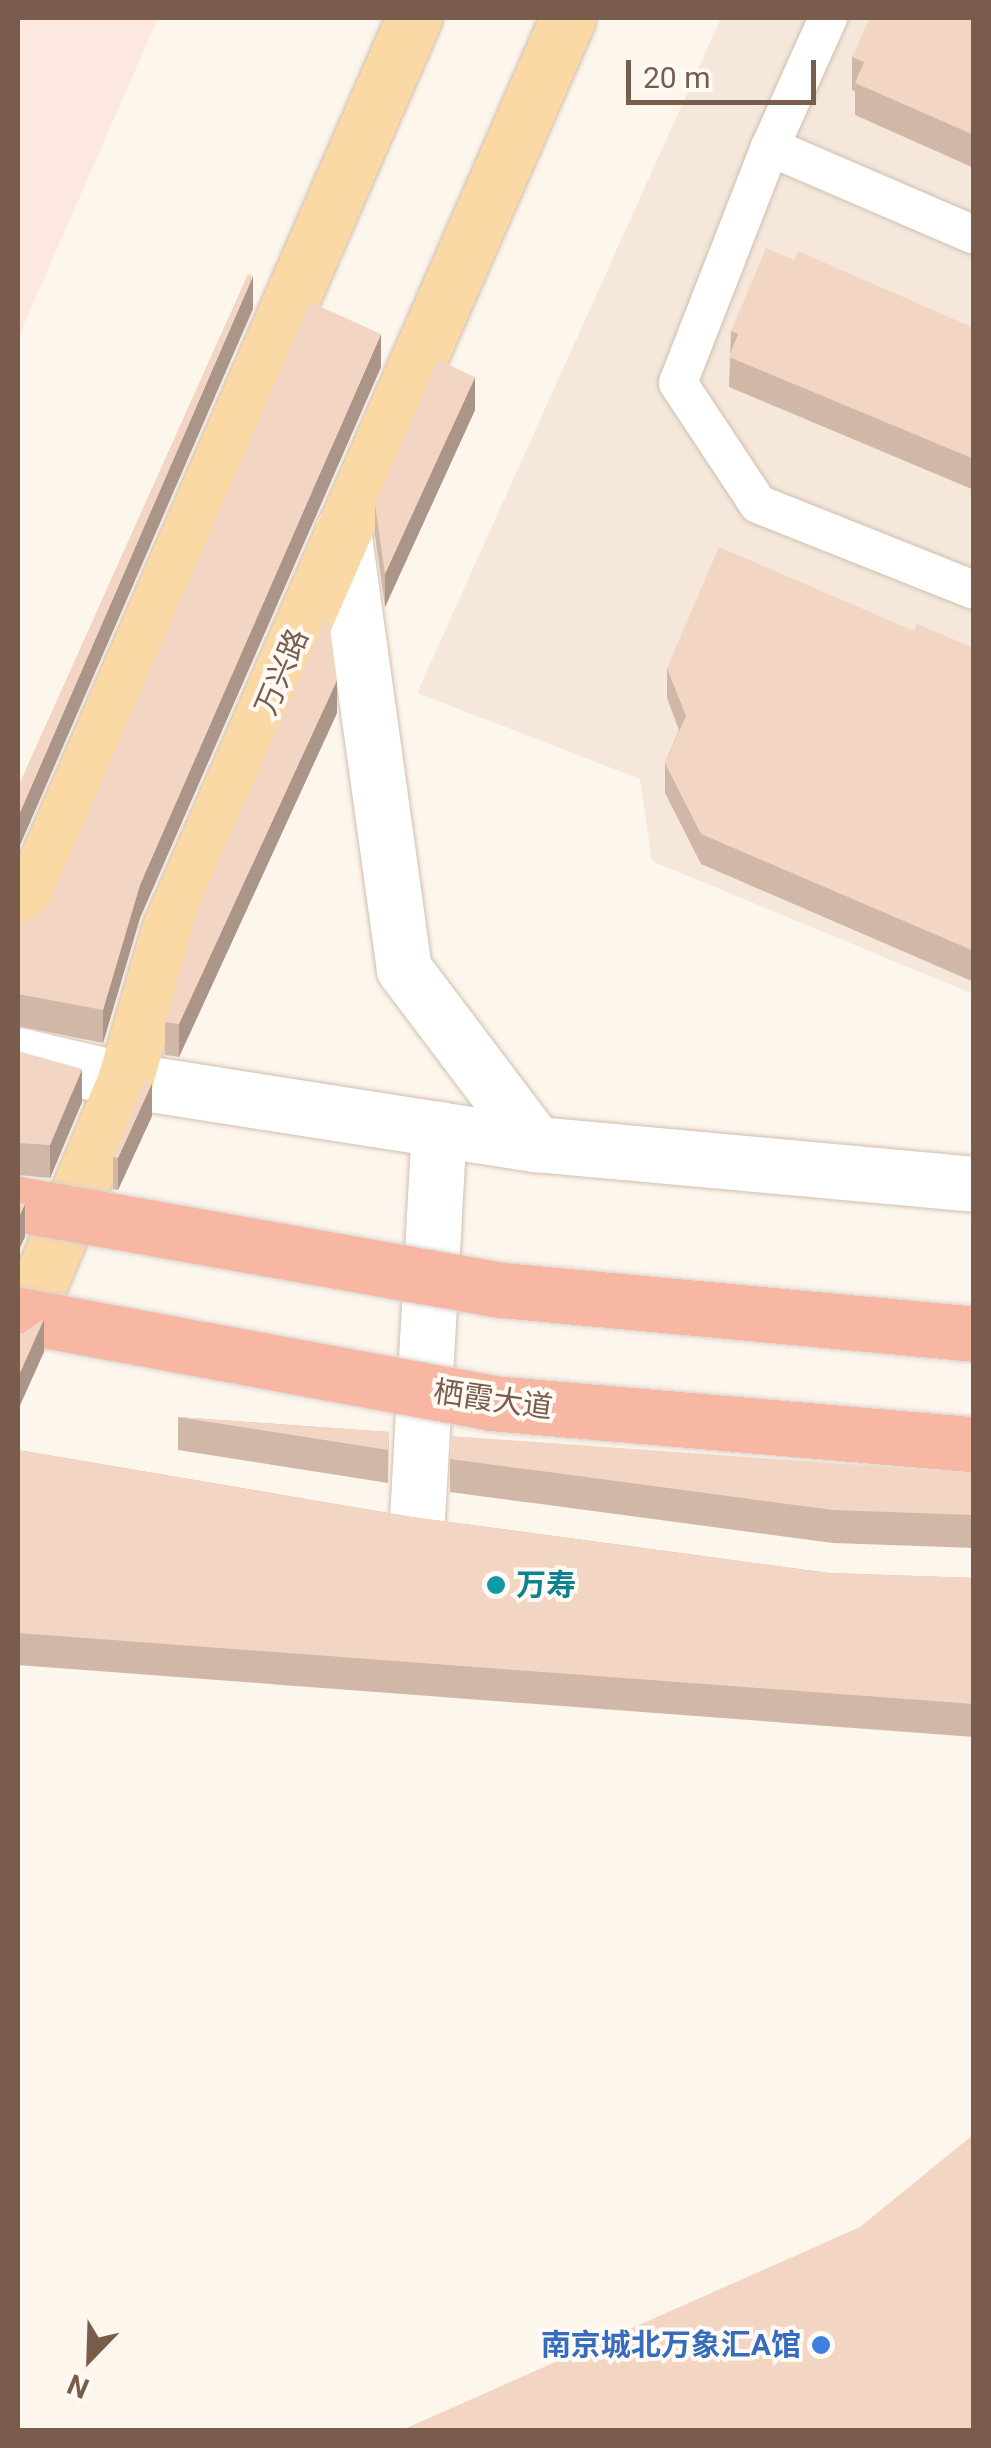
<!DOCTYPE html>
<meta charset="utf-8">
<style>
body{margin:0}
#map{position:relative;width:991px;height:2448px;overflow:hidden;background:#fdf6ec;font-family:Roboto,"Noto Sans SC",sans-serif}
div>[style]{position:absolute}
.residential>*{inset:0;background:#f5e8da}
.commercial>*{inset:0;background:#fde8e0}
.roads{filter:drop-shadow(0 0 2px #d1beb0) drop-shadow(0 0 2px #d1beb0)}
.lane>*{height:38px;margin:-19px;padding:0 19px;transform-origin:19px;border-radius:19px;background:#fff}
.secondary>*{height:55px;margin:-27.5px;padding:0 27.5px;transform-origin:27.5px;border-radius:27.5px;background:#fff}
.primary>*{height:55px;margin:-27.5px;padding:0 27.5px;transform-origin:27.5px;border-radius:27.5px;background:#fbd9a5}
.bridges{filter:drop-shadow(0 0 2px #dad1cd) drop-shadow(0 0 2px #dad1cd)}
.highway-bridge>*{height:55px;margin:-27.5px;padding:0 27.5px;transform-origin:27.5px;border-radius:27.5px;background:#f7b7a3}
.wall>*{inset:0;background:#d1b7a8}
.shaded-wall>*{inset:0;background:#aa9588}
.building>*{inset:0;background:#f3d5c3}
.dots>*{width:28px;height:28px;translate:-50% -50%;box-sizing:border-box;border:5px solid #fffaf3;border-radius:50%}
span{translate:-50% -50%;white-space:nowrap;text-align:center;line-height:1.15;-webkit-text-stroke:8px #fffaf3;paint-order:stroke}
.street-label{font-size:30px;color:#7a5c4d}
.culture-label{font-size:30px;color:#0d838f;font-weight:700}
.left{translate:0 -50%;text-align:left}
.shop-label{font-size:30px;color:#366cbe;font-weight:700}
.right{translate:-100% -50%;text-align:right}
.frame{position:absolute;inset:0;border:20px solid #7a5c4d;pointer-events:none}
.north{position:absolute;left:40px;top:2308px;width:100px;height:100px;-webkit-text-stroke:8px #fffaf3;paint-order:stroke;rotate:203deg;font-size:28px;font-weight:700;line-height:40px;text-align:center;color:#7a5c4d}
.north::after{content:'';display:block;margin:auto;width:35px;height:45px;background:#7a5c4d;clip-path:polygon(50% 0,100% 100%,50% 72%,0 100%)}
.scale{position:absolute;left:626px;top:60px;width:190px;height:45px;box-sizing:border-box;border:5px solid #7a5c4d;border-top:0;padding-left:12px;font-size:30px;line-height:35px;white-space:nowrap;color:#7a5c4d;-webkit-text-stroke:8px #fffaf3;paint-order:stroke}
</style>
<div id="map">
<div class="residential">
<i style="clip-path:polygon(721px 18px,973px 18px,973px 994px,652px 861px,640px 779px,417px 693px)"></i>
</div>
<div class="commercial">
<i style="clip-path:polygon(18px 18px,158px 18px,18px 338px)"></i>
</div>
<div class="roads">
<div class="lane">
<i style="left:828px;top:18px;width:141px;rotate:114.2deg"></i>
<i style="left:770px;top:147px;width:222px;rotate:23.3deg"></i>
<i style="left:770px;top:147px;width:253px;rotate:111.3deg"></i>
<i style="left:678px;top:383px;width:145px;rotate:56.5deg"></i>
<i style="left:758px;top:504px;width:232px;rotate:21.7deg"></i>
</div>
<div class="secondary">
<i style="left:343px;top:530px;width:443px;rotate:82.1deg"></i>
<i style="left:404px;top:969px;width:219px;rotate:53deg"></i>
<i style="left:18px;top:1055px;width:110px;rotate:13.2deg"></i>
<i style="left:125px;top:1080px;width:416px;rotate:8.9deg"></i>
<i style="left:536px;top:1144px;width:440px;rotate:5.2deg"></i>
<i style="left:417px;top:1519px;width:391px;rotate:-86.8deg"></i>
</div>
<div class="primary">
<i style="left:18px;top:927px;width:992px;rotate:-66.46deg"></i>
<i style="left:18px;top:1335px;width:277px;rotate:-67.2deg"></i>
<i style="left:125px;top:1080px;width:156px;rotate:-73.7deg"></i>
<i style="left:169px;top:930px;width:995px;rotate:-66.37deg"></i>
</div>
</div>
<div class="bridges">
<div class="highway-bridge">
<i style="left:18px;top:1204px;width:492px;rotate:10.1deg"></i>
<i style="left:502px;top:1290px;width:474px;rotate:5.3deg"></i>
<i style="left:18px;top:1315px;width:481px;rotate:10.5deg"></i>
<i style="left:491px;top:1403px;width:485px;rotate:4.9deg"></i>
</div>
</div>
<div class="wall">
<i style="clip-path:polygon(974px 18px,974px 168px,855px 115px,855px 91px,852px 90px,852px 57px)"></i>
<i style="clip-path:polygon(794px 260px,974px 328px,974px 490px,729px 387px,731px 331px)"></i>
<i style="clip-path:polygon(381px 367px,140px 918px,103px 1043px,18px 1026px,18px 925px,22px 925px,47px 907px)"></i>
<i style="clip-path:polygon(475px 410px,385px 607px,375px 536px,375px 504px)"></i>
<i style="clip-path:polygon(914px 631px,974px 648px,974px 982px,701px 864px,665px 793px,665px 763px,679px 730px,667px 698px,667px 668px)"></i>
<i style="clip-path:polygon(337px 713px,179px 1057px,165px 1055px,165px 1022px)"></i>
<i style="clip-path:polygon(18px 1051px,82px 1102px,50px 1178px,18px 1175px)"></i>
<i style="clip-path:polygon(152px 1116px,118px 1190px,113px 1189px,113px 1157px)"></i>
<i style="clip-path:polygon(178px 1417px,389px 1432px,388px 1483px,178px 1450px)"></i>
<i style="clip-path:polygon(18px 1450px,412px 1517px,829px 1573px,974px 1578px,974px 1737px,18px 1665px)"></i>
<i style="clip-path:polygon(450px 1459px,974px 1473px,974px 1548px,833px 1543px,450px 1492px)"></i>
</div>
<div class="shaded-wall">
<i style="clip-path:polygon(253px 276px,253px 309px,18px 850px,18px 817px)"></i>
<i style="clip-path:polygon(381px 334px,381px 367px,140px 918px,103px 1043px,103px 1010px,140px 885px)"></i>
<i style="clip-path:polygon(475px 377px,475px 410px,385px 607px,385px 574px)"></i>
<i style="clip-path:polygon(337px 680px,337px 713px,179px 1057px,179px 1024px)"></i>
<i style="clip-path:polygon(82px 1069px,82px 1102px,50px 1178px,50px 1145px)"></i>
<i style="clip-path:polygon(152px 1083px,152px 1116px,118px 1190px,118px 1158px)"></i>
<i style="clip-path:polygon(25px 1204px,25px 1237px,18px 1252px,18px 1219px)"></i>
<i style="clip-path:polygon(44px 1319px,44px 1352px,18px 1410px,18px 1377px)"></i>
</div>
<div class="building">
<i style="clip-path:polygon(870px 18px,974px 18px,974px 135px,855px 83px,864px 62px,852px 57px)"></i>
<i style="clip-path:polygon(766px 248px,794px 260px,798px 251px,974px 328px,974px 459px,729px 357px,738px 334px,731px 331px)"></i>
<i style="clip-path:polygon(248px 274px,253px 276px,18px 817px,18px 787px)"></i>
<i style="clip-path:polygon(310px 302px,381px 334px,140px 885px,103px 1010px,18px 994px,18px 925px,22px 925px,47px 907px)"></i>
<i style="clip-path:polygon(438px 360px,475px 377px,385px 574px,375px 504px)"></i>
<i style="clip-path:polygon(719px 547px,914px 631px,917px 624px,974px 648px,974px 951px,701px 834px,665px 763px,686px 716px,667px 668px)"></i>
<i style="clip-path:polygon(328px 613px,337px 680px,179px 1024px,165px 1022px,198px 908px)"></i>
<i style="clip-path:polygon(18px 1051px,82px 1069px,50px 1145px,18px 1143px)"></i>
<i style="clip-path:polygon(144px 1082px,152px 1083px,118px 1158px,113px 1157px)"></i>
<i style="clip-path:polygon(18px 1202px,25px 1204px,18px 1219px)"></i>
<i style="clip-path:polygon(44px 1319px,18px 1377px,18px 1333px,23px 1333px)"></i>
<i style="clip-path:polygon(178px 1417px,389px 1432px,388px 1450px)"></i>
<i style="clip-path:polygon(451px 1436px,974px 1473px,974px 1515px,833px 1510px,450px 1459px)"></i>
<i style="clip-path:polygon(18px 1450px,412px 1517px,829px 1573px,974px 1578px,974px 1704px,18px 1633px)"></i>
<i style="clip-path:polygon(974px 2134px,974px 2430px,402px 2430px,860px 2227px)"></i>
</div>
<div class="dots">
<i style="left:496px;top:1585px;background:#0f9aa8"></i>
<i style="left:821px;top:2345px;background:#3f7fe0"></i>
</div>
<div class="street-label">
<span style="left:282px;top:672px;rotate:-67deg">万兴路</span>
<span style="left:493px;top:1400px;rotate:8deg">栖霞大道</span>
</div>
<div class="culture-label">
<span class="left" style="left:516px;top:1585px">万寿</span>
</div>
<div class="shop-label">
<span class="right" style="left:801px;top:2345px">南京城北万象汇A馆</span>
</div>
<div class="frame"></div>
<div class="north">N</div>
<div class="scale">20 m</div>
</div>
